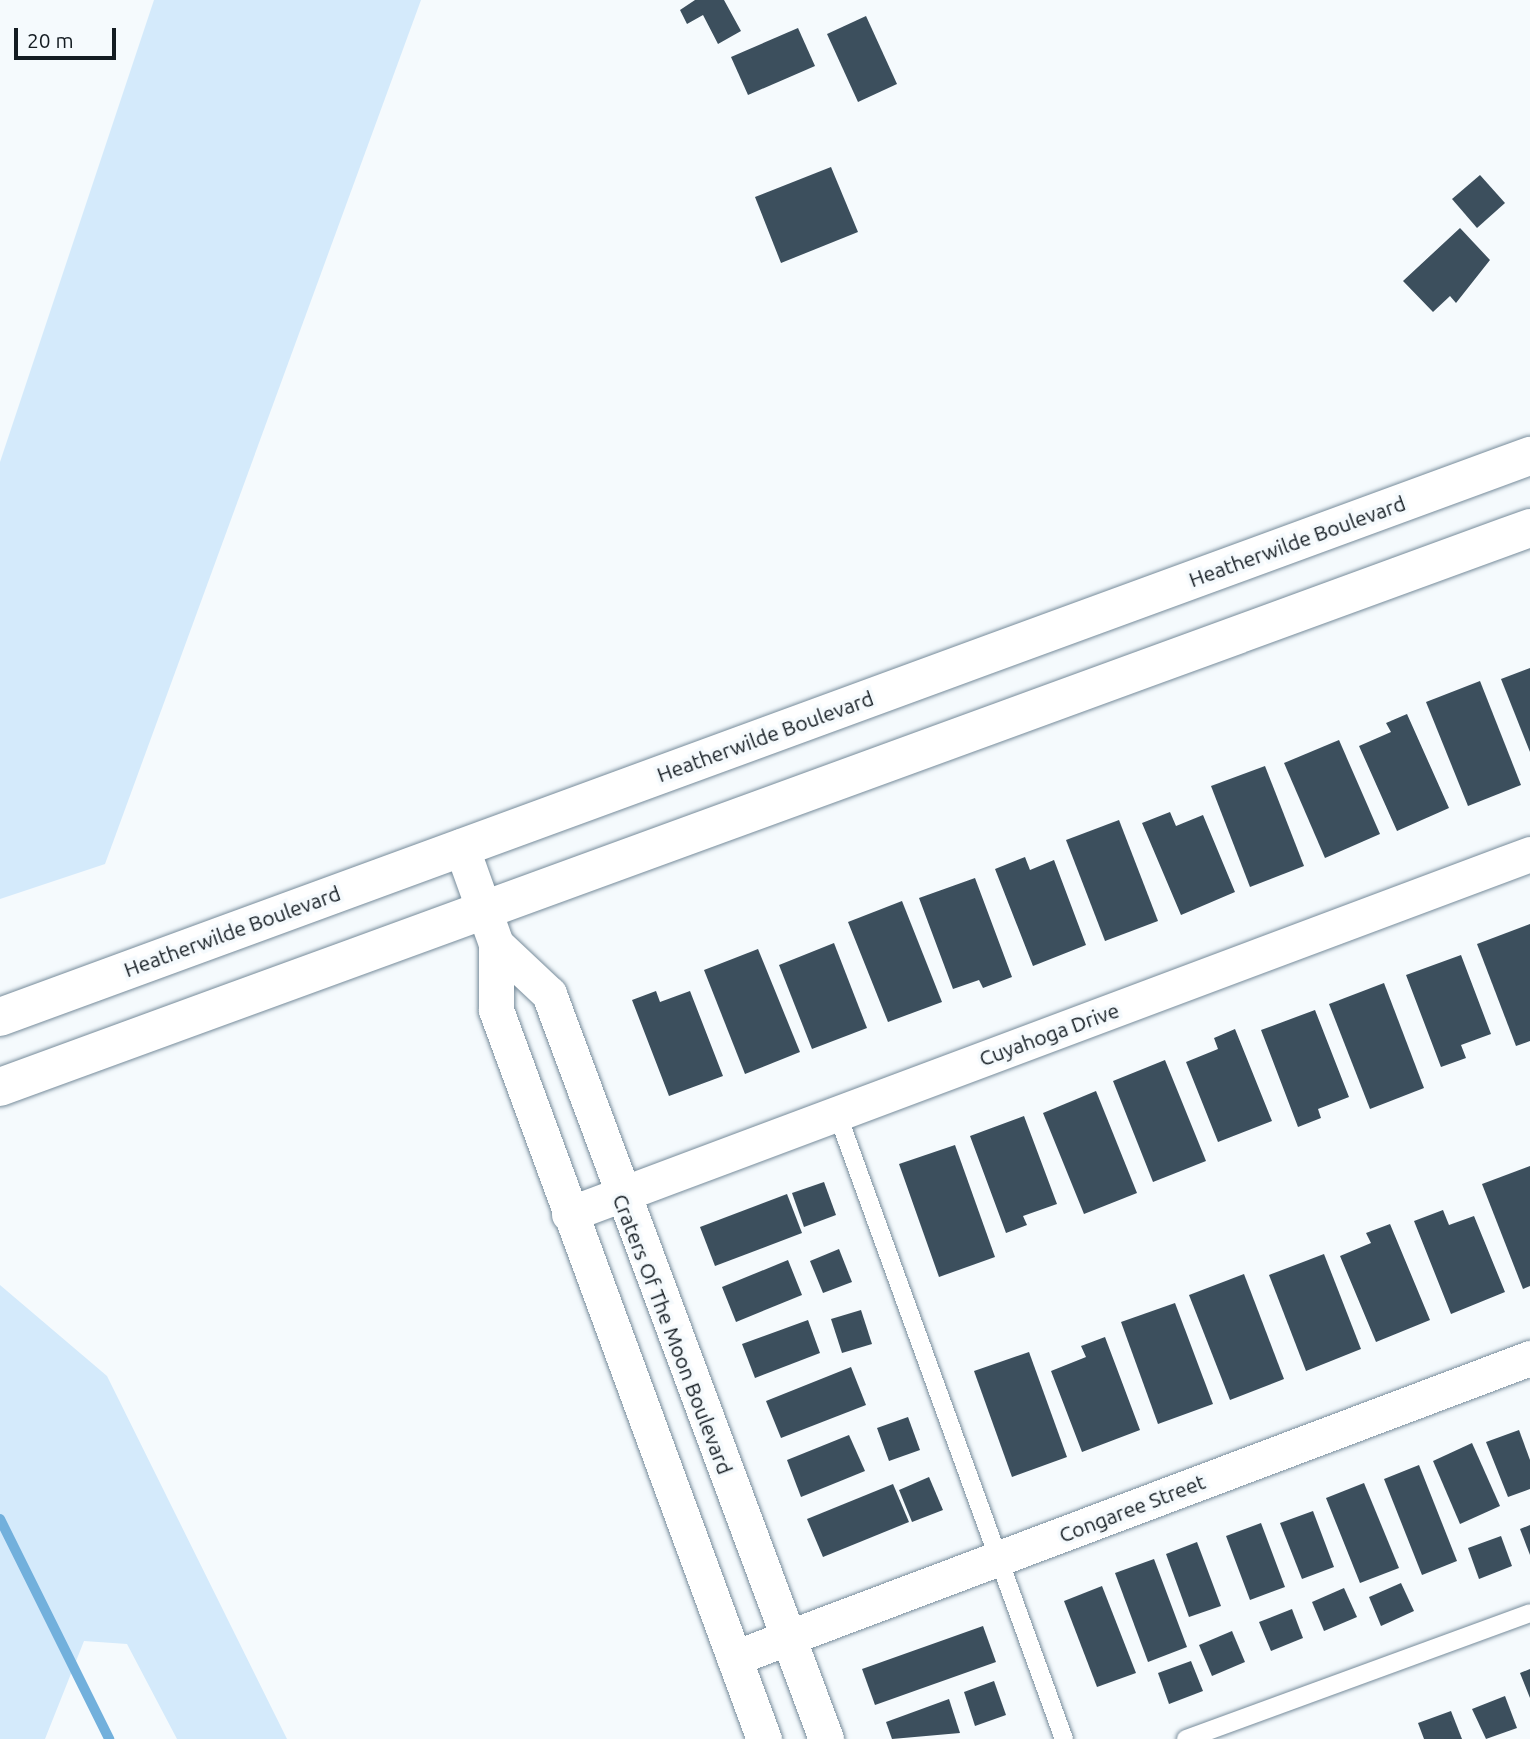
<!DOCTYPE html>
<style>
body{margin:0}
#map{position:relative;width:1530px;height:1739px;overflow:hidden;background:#f5fafd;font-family:Ubuntu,sans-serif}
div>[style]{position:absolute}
.green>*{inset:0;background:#d4eafb}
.stream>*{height:10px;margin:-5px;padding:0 5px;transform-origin:5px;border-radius:5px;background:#72b0dc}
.building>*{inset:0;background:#3c4f5d}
.roads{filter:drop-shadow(0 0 2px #778c9b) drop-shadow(0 0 2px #778c9b)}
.lane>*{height:18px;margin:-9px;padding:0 9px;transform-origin:9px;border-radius:9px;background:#fff}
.street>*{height:35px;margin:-17.5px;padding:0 17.5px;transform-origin:17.5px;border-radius:17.5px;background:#fff}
.secondary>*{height:38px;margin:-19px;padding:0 19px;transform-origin:19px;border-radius:19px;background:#fff}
span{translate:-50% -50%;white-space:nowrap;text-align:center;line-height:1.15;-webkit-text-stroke:7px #f5fafd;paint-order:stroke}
.street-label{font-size:21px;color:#141c22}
.scale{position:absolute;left:14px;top:28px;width:102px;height:32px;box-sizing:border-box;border:4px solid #141c22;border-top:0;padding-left:9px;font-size:21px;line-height:24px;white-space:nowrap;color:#141c22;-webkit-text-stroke:5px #f5fafd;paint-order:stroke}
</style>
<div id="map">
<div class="green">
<i style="clip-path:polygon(154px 0,421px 0,105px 864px,0 899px,0 462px)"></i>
<i style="clip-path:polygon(0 1285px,107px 1376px,287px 1739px,177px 1739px,127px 1644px,84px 1641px,45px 1739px,0 1739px)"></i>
</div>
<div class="stream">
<i style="left:0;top:1519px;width:246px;rotate:63.6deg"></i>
</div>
<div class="building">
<i style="clip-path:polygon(695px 0,724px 0,741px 31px,718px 44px,703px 15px,687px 24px,680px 10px)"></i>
<i style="clip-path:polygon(866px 16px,897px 84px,858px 102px,827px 34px)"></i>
<i style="clip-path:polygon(798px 28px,815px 66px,748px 95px,731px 57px)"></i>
<i style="clip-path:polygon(831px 167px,858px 232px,781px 263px,755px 197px)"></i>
<i style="clip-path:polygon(1480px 175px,1505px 203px,1477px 228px,1452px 199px)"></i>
<i style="clip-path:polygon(1460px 228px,1490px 260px,1456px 303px,1450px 296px,1433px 312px,1403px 281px)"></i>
<i style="clip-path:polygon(1530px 668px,1530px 752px,1501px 679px)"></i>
<i style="clip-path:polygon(1480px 681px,1521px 785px,1468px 806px,1426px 702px)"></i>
<i style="clip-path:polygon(1407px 714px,1449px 808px,1397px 831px,1359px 746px,1391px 732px,1386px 723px)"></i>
<i style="clip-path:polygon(1339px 740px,1380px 834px,1325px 858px,1284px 763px)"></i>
<i style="clip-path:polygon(1265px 766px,1304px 866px,1250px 887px,1211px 786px)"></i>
<i style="clip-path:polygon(1170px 812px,1176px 826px,1203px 815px,1235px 892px,1181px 915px,1142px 823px)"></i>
<i style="clip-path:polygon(1119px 820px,1158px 921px,1105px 941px,1066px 840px)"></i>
<i style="clip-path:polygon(1025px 857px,1030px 870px,1054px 860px,1086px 945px,1033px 966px,995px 869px)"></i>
<i style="clip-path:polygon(975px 878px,1012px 977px,983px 988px,979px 980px,953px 989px,919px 898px)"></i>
<i style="clip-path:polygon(902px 901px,942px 1002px,888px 1022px,848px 922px)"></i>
<i style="clip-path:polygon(1530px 924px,1530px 1041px,1516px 1046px,1477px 944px)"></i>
<i style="clip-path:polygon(834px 943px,867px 1028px,812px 1049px,779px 965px)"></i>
<i style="clip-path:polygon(758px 949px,800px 1052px,745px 1074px,704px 970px)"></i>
<i style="clip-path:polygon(1461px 955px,1491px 1034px,1461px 1045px,1466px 1058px,1441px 1067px,1406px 975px)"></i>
<i style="clip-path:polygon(1384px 983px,1424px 1088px,1370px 1109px,1329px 1004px)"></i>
<i style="clip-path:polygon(656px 991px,660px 1002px,690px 991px,723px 1076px,669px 1096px,632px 1000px)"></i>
<i style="clip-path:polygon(1315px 1010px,1349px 1097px,1318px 1109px,1321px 1118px,1298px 1127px,1261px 1030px)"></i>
<i style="clip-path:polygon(1235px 1029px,1272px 1121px,1218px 1142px,1186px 1062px,1218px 1049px,1214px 1038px)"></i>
<i style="clip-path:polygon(1165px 1060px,1206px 1161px,1153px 1182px,1113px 1081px)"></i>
<i style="clip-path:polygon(1096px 1091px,1137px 1193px,1084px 1214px,1043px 1113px)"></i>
<i style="clip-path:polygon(1024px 1116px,1057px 1204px,1023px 1216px,1027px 1225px,1006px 1233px,970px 1136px)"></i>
<i style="clip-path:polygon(955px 1145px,995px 1257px,939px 1277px,899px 1164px)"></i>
<i style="clip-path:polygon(1530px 1166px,1530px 1286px,1523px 1289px,1482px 1184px)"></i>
<i style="clip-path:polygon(824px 1182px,836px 1215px,804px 1227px,792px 1193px)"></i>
<i style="clip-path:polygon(787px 1194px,802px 1233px,715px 1266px,700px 1227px)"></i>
<i style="clip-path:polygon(1443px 1210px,1449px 1225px,1474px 1216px,1505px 1292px,1451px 1314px,1414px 1221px)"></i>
<i style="clip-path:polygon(1390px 1224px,1430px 1320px,1376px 1342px,1340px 1256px,1371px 1243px,1366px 1233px)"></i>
<i style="clip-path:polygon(839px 1249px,852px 1282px,823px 1293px,810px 1261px)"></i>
<i style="clip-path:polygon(1324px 1254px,1361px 1349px,1306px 1371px,1269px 1275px)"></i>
<i style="clip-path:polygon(788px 1260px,802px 1295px,736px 1322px,722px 1287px)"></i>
<i style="clip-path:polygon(1244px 1274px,1284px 1379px,1230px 1400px,1189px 1295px)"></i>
<i style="clip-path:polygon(1175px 1303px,1213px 1404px,1158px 1424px,1121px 1322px)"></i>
<i style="clip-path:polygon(861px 1310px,872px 1344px,842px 1353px,831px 1319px)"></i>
<i style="clip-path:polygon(808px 1320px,820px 1353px,755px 1378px,742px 1344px)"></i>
<i style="clip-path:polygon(1105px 1337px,1140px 1430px,1082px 1452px,1051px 1371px,1086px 1357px,1081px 1346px)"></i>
<i style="clip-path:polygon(1029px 1352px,1067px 1457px,1012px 1477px,974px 1371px)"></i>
<i style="clip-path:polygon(851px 1367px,866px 1405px,781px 1438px,766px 1401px)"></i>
<i style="clip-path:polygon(908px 1417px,920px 1450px,889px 1461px,877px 1428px)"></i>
<i style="clip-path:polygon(1519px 1430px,1530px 1460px,1530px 1489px,1508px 1497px,1486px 1442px)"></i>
<i style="clip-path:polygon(849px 1435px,865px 1471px,801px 1497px,787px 1460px)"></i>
<i style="clip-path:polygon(1472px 1443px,1500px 1506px,1460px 1524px,1433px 1461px)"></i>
<i style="clip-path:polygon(1419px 1465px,1457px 1561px,1422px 1575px,1384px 1479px)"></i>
<i style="clip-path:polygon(929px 1477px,943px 1510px,912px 1522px,899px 1490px)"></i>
<i style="clip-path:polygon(1364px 1483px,1399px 1568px,1360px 1583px,1326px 1498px)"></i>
<i style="clip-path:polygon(893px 1484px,909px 1522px,823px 1557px,807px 1519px)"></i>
<i style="clip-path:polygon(1313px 1511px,1334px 1567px,1302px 1579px,1280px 1523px)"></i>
<i style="clip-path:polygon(1261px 1523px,1285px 1587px,1250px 1600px,1226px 1536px)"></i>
<i style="clip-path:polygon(1530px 1525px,1530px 1555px,1520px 1529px)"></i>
<i style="clip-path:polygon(1501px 1536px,1512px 1566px,1479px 1579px,1468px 1548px)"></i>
<i style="clip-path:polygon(1197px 1542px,1221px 1606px,1189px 1617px,1166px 1554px)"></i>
<i style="clip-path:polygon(1154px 1559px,1187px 1647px,1148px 1662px,1115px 1573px)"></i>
<i style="clip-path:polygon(1401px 1583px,1414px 1611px,1381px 1626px,1369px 1597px)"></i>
<i style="clip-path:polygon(1102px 1586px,1136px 1673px,1097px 1687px,1064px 1601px)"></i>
<i style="clip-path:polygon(1344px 1588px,1357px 1617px,1324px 1631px,1312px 1602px)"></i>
<i style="clip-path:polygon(1292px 1609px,1303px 1638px,1271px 1651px,1259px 1622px)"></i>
<i style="clip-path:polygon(983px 1626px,996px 1662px,875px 1705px,862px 1669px)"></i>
<i style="clip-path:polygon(1232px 1631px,1245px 1662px,1212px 1676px,1199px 1645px)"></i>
<i style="clip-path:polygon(1191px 1661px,1203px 1691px,1169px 1704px,1158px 1673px)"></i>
<i style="clip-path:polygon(1530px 1669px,1530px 1698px,1520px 1673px)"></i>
<i style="clip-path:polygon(994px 1681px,1006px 1715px,975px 1726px,964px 1692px)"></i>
<i style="clip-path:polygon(1505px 1696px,1517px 1728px,1486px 1739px,1472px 1709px)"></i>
<i style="clip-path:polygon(949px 1699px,960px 1733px,892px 1739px,886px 1722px)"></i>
<i style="clip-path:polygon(1451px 1711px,1462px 1739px,1424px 1739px,1418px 1723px)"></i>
</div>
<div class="roads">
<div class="lane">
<i style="left:837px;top:1113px;width:666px;rotate:70.07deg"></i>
<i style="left:1186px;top:1739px;width:366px;rotate:-20.1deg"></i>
</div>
<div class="street">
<i style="left:461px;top:846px;width:104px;rotate:70.3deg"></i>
<i style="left:496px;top:944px;width:66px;rotate:90deg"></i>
<i style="left:496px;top:1010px;width:777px;rotate:69.82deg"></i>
<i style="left:496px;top:944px;width:73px;rotate:43.3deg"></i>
<i style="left:549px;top:994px;width:795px;rotate:69.6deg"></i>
<i style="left:569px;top:1214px;width:1026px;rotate:-20.54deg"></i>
<i style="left:734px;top:1658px;width:851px;rotate:-20.65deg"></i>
</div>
<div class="secondary">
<i style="left:0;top:1017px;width:1630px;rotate:-20.14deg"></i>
<i style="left:0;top:1087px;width:1629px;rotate:-20.07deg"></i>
</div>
</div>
<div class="street-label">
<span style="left:1297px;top:541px;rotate:-20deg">Heatherwilde Boulevard</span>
<span style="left:765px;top:736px;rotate:-20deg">Heatherwilde Boulevard</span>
<span style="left:232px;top:931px;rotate:-20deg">Heatherwilde Boulevard</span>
<span style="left:1049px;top:1034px;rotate:-20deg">Cuyahoga Drive</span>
<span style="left:673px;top:1334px;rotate:69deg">Craters Of The Moon Boulevard</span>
<span style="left:1132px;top:1508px;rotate:-21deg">Congaree Street</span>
</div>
<div class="scale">20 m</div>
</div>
